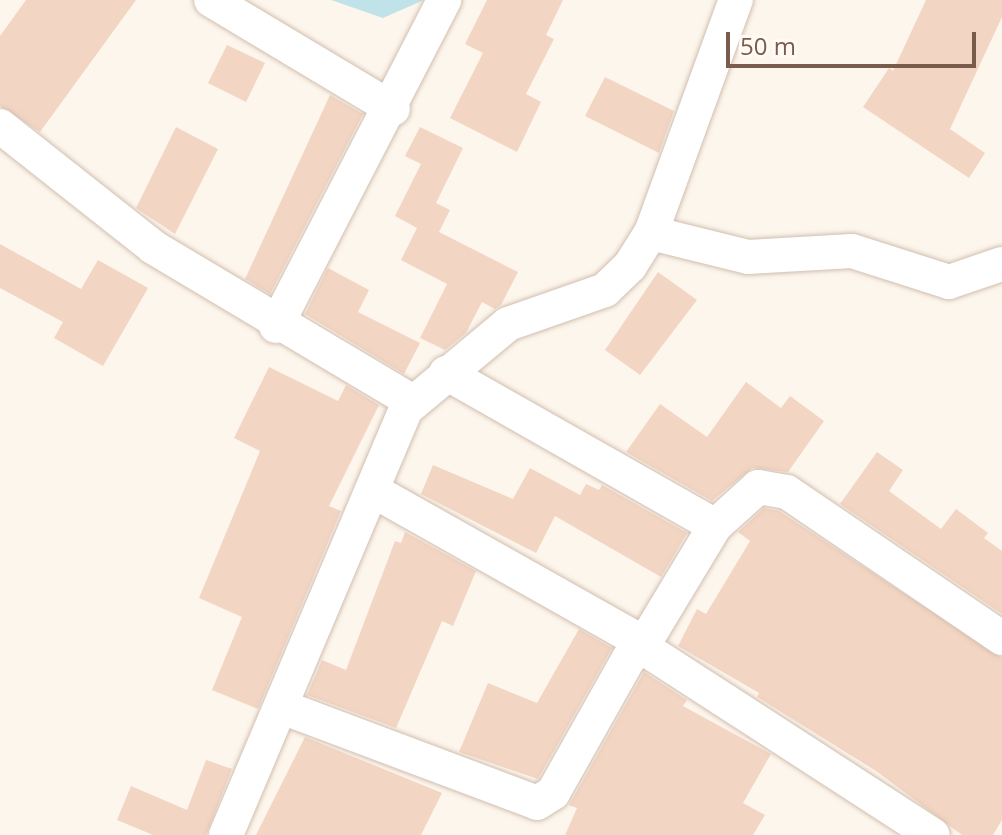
<!DOCTYPE html>
<style>
body{margin:0}
#map{position:relative;width:1002px;height:835px;overflow:hidden;background:#fdf6ec;font-family:"Open Sans",sans-serif}
div>[style]{position:absolute}
.water>*{inset:0;background:#bfe3e8}
.building>*{inset:0;background:#f3d5c3}
.roads{filter:drop-shadow(0 0 2px #d1beb0) drop-shadow(0 0 2px #d1beb0)}
.minor>*{height:34px;margin:-17px;padding:0 17px;transform-origin:17px;border-radius:17px;background:#fff}
span{translate:-50% -50%;white-space:nowrap;text-align:center;line-height:1.15;-webkit-text-stroke:8px #fffaf3;paint-order:stroke}
.scale{position:absolute;left:726px;top:32px;width:250px;height:36px;box-sizing:border-box;border:4px solid #7a5c4d;border-top:0;padding-left:10px;font-size:24px;line-height:28px;white-space:nowrap;color:#7a5c4d;-webkit-text-stroke:6px #fffaf3;paint-order:stroke}
</style>
<div id="map">
<div class="water">
<i style="clip-path:polygon(331px 0,424px 0,383px 18px)"></i>
</div>
<div class="building">
<i style="clip-path:polygon(26px 0,136px 0,40px 132px,0 106px,0 36px)"></i>
<i style="clip-path:polygon(487px 0,563px 0,546px 35px,554px 39px,526px 94px,541px 102px,517px 152px,450px 118px,483px 53px,465px 44px)"></i>
<i style="clip-path:polygon(926px 0,1002px 0,1002px 17px,950px 129px,985px 153px,969px 178px,863px 107px,889px 68px,893px 71px)"></i>
<i style="clip-path:polygon(227px 45px,265px 63px,246px 102px,208px 83px)"></i>
<i style="clip-path:polygon(605px 77px,674px 111px,659px 153px,585px 116px)"></i>
<i style="clip-path:polygon(330px 95px,363px 114px,270px 294px,245px 279px)"></i>
<i style="clip-path:polygon(176px 127px,218px 149px,175px 234px,136px 208px)"></i>
<i style="clip-path:polygon(420px 127px,463px 148px,436px 203px,450px 210px,439px 232px,518px 272px,501px 305px,495px 309px,482px 302px,466px 333px,445px 350px,420px 338px,447px 284px,401px 260px,417px 228px,395px 216px,421px 164px,405px 156px)"></i>
<i style="clip-path:polygon(0 244px,81px 289px,98px 260px,148px 288px,103px 366px,54px 338px,63px 322px,0 288px)"></i>
<i style="clip-path:polygon(328px 268px,369px 290px,358px 312px,420px 343px,404px 374px,305px 314px)"></i>
<i style="clip-path:polygon(658px 272px,697px 300px,640px 375px,605px 350px)"></i>
<i style="clip-path:polygon(269px 367px,338px 401px,346px 385px,379px 405px,329px 506px,341px 511px,258px 709px,212px 690px,242px 617px,199px 598px,260px 451px,234px 438px)"></i>
<i style="clip-path:polygon(746px 382px,781px 408px,790px 396px,824px 421px,788px 472px,752px 468px,712px 501px,626px 452px,660px 404px,707px 437px)"></i>
<i style="clip-path:polygon(877px 452px,903px 470px,889px 491px,941px 529px,956px 509px,988px 533px,984px 538px,1002px 551px,1002px 614px,840px 504px)"></i>
<i style="clip-path:polygon(433px 465px,513px 499px,530px 468px,580px 495px,586px 484px,599px 490px,602px 485px,687px 533px,661px 577px,555px 516px,536px 553px,421px 494px)"></i>
<i style="clip-path:polygon(764px 508px,779px 511px,1002px 658px,1002px 820px,993px 835px,962px 835px,876px 771px,757px 697px,759px 693px,678px 646px,697px 609px,706px 614px,750px 541px,738px 532px)"></i>
<i style="clip-path:polygon(405px 532px,476px 571px,453px 626px,442px 621px,396px 728px,307px 695px,322px 660px,346px 670px,395px 541px,401px 543px)"></i>
<i style="clip-path:polygon(579px 629px,612px 648px,538px 779px,459px 752px,488px 683px,537px 703px)"></i>
<i style="clip-path:polygon(644px 672px,687px 700px,683px 706px,771px 754px,743px 803px,765px 815px,753px 835px,565px 835px,577px 808px,569px 805px)"></i>
<i style="clip-path:polygon(305px 737px,442px 793px,421px 835px,256px 835px)"></i>
<i style="clip-path:polygon(206px 760px,232px 769px,206px 835px,153px 835px,117px 820px,131px 786px,187px 810px)"></i>
</div>
<div class="roads">
<div class="minor">
<i style="left:211px;top:0;width:212px;rotate:30.9deg"></i>
<i style="left:0;top:126px;width:195px;rotate:38.3deg"></i>
<i style="left:153px;top:247px;width:300px;rotate:30.8deg"></i>
<i style="left:651px;top:233px;width:100px;rotate:13.9deg"></i>
<i style="left:748px;top:257px;width:104px;rotate:-3.3deg"></i>
<i style="left:852px;top:251px;width:102px;rotate:17.7deg"></i>
<i style="left:949px;top:282px;width:56px;rotate:-18.8deg"></i>
<i style="left:276px;top:326px;width:367px;rotate:-62.7deg"></i>
<i style="left:446px;top:373px;width:309px;rotate:29.6deg"></i>
<i style="left:715px;top:526px;width:58px;rotate:-42.2deg"></i>
<i style="left:758px;top:487px;width:29px;rotate:10deg"></i>
<i style="left:787px;top:492px;width:260px;rotate:34.2deg"></i>
<i style="left:372px;top:490px;width:312px;rotate:29.4deg"></i>
<i style="left:642px;top:647px;width:141px;rotate:-58.9deg"></i>
<i style="left:282px;top:707px;width:272px;rotate:20.6deg"></i>
<i style="left:537px;top:803px;width:19px;rotate:-32deg"></i>
<i style="left:553px;top:793px;width:155px;rotate:-60.6deg"></i>
<i style="left:629px;top:658px;width:17px;rotate:-40deg"></i>
<i style="left:642px;top:647px;width:346px;rotate:32.9deg"></i>
<i style="left:226px;top:835px;width:462px;rotate:-67.1deg"></i>
<i style="left:406px;top:409px;width:133px;rotate:-39.8deg"></i>
<i style="left:508px;top:324px;width:103px;rotate:-19.3deg"></i>
<i style="left:605px;top:290px;width:35px;rotate:-44deg"></i>
<i style="left:630px;top:266px;width:39px;rotate:-58deg"></i>
<i style="left:651px;top:233px;width:248px;rotate:-70deg"></i>
</div>
</div>
<div class="scale">50 m</div>
</div>
